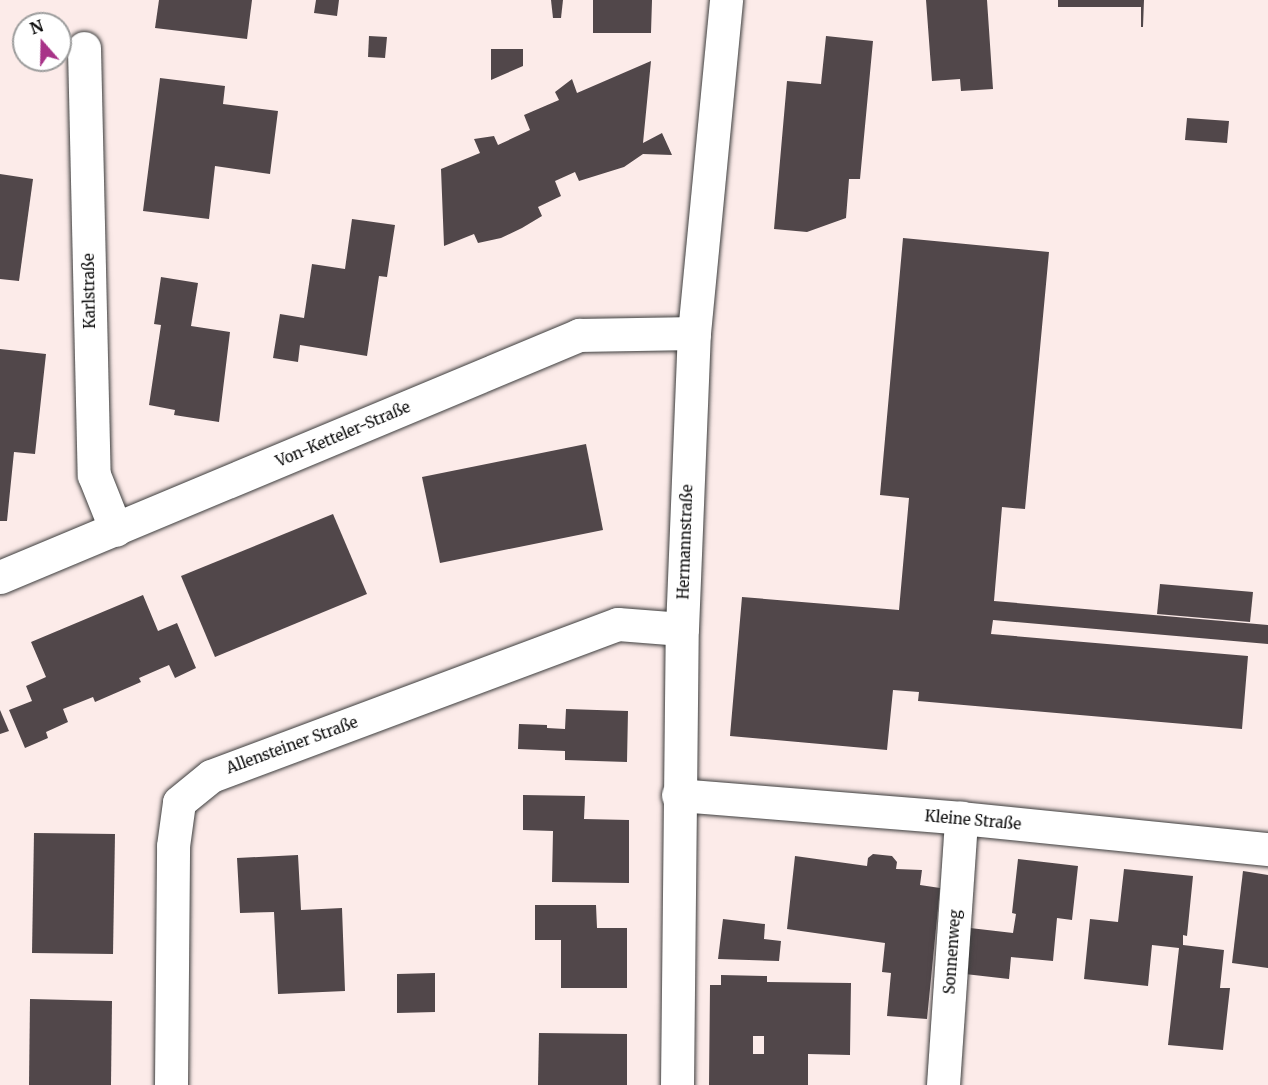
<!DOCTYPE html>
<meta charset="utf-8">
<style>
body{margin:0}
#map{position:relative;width:1268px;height:1085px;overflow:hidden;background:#fcebe9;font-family:Merriweather,serif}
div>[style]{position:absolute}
.building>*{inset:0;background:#51474a}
.roads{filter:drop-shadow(0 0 2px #3d3d3d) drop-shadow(0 0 2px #3d3d3d)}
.minor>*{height:33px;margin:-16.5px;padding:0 16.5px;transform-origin:16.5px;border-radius:16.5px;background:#fff}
span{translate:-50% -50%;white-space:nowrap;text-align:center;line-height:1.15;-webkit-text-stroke:6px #fff;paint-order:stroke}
.street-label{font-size:15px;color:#0a0a0a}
.north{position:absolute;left:12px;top:12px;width:60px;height:60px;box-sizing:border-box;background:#fff;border:2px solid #9d9d9d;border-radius:50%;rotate:340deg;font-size:16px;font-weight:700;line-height:24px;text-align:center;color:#0a0a0a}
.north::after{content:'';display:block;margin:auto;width:21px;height:27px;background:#a83388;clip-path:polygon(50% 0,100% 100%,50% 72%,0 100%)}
</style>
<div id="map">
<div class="building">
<i style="clip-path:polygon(159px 0,252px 0,247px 39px,155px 28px)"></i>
<i style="clip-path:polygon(316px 0,339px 0,337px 16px,314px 13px)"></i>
<i style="clip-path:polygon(551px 0,563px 0,561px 18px,553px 18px)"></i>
<i style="clip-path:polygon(593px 0,652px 0,651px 33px,593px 33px)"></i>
<i style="clip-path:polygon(926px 0,987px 0,993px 89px,961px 91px,960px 79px,932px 81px)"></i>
<i style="clip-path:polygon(1058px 0,1144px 0,1143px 27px,1141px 27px,1141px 7px,1058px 7px)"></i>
<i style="clip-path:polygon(369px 36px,387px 37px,385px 58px,368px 57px)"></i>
<i style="clip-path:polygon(826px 36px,873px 41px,860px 179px,849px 179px,846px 218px,807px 232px,774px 229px,787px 81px,821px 84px)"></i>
<i style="clip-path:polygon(491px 49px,523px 49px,523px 66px,491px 80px)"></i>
<i style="clip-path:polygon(651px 61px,643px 143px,662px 133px,672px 155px,643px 154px,624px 167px,579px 181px,575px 172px,555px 181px,561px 196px,538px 207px,542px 216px,522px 228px,501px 238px,478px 243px,474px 234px,444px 246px,441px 169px,480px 153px,474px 139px,494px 136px,498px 145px,530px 130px,524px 115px,559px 100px,555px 92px,572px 79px,577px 93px)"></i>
<i style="clip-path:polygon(160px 78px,225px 86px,223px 104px,278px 111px,270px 174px,215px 166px,209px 219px,143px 211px)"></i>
<i style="clip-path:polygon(1187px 118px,1229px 121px,1227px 143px,1185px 140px)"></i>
<i style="clip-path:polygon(0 174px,33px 179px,19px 281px,0 279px)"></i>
<i style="clip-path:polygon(352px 219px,395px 225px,387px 277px,379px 276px,367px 356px,300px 345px,298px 362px,273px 358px,280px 314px,304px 318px,312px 264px,345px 269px)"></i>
<i style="clip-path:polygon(903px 238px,1049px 252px,1025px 509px,1002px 507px,994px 601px,1268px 625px,1268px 644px,993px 620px,991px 634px,1248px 656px,1242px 729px,918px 701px,919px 692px,893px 690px,887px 750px,730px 736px,742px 597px,899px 610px,909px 498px,880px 495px)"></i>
<i style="clip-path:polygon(161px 277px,198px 283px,191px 326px,230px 332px,219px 422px,174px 415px,175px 410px,149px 405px,161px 325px,154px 324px)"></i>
<i style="clip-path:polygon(0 349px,46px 354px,35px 454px,14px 452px,7px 521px,0 521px)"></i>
<i style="clip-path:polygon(586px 444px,603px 530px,440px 563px,422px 477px)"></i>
<i style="clip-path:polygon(333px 514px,367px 594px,215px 657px,181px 576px)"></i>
<i style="clip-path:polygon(1160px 584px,1253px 592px,1250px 622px,1157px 614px)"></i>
<i style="clip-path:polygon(143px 595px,158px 631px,177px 623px,196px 668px,175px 678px,169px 665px,139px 678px,141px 682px,95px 702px,93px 697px,63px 709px,68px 722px,46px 732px,48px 738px,25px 748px,9px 710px,32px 701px,26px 686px,46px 677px,31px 642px)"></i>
<i style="clip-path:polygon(566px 709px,628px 711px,627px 762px,565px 760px,565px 751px,518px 749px,519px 724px,547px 725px,547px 728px,565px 729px)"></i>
<i style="clip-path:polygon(0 710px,9px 731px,0 734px)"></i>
<i style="clip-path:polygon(523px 795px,585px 796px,584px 819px,629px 820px,629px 883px,552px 882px,553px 831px,523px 830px)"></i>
<i style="clip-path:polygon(34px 833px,115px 834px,113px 954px,32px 953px)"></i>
<i style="clip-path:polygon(873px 854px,892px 856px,897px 862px,896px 869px,922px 870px,920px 885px,940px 888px,927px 1019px,887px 1016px,891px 973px,882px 972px,885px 943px,787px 929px,795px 856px,867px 866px,868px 858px)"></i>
<i style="clip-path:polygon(298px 855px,301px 910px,342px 908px,345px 991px,278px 994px,274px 912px,240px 913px,237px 858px)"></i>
<i style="clip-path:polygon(1018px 859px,1078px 866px,1072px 920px,1057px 918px,1053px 961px,1011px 957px,1009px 979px,965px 974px,970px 928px,1013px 933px,1016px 914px,1012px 913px)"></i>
<i style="clip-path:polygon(1124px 869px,1193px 876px,1187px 936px,1183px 935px,1183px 945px,1224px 950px,1220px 988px,1230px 988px,1223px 1050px,1168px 1045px,1179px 948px,1152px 945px,1148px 986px,1084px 979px,1090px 919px,1118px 922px)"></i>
<i style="clip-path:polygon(1243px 871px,1268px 875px,1268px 968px,1232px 963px)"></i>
<i style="clip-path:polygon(535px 905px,596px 905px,597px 928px,627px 928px,627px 988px,561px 988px,561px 940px,535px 940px)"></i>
<i style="clip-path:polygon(723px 919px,765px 924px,764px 939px,781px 941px,779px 961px,718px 959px)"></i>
<i style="clip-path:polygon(435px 973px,435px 1012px,397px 1013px,397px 974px)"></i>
<i style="clip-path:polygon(evenodd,721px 975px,767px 976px,767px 982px,851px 983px,850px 1055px,808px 1054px,808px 1085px,709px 1085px,710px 985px,721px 985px,721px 975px,753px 1036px,764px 1036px,764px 1054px,753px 1054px,753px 1036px)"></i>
<i style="clip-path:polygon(30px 999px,112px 1001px,111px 1085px,29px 1085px)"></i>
<i style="clip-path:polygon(539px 1033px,627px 1034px,627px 1085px,538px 1085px)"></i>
</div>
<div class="roads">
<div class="minor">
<i style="left:84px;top:48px;width:427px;rotate:88.7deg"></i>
<i style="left:94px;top:475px;width:59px;rotate:68.2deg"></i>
<i style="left:0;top:577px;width:628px;rotate:-22.68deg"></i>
<i style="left:579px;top:335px;width:115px;rotate:-1deg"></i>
<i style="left:678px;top:795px;width:284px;rotate:4.6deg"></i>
<i style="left:961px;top:818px;width:309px;rotate:5.8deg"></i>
<i style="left:171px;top:1085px;width:239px;rotate:-89.5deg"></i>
<i style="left:173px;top:846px;width:44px;rotate:-82.2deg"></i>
<i style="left:179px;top:802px;width:41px;rotate:-39.1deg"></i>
<i style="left:211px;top:776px;width:434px;rotate:-20.5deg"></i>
<i style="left:618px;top:624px;width:64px;rotate:4.5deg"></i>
<i style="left:677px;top:1085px;width:456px;rotate:-89.4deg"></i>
<i style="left:682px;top:629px;width:296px;rotate:-87.7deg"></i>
<i style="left:694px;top:333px;width:335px;rotate:-84.5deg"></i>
<i style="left:943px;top:1085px;width:268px;rotate:-86.1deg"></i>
</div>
</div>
<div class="street-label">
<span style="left:89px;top:291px;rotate:-91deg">Karlstraße</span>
<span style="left:343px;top:434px;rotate:-23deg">Von-Ketteler-Straße</span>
<span style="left:685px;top:542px;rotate:-88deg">Hermannstraße</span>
<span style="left:292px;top:745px;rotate:-20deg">Allensteiner Straße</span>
<span style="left:973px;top:820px;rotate:5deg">Kleine Straße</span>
<span style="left:952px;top:952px;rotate:-86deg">Sonnenweg</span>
</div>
<div class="north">N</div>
</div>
